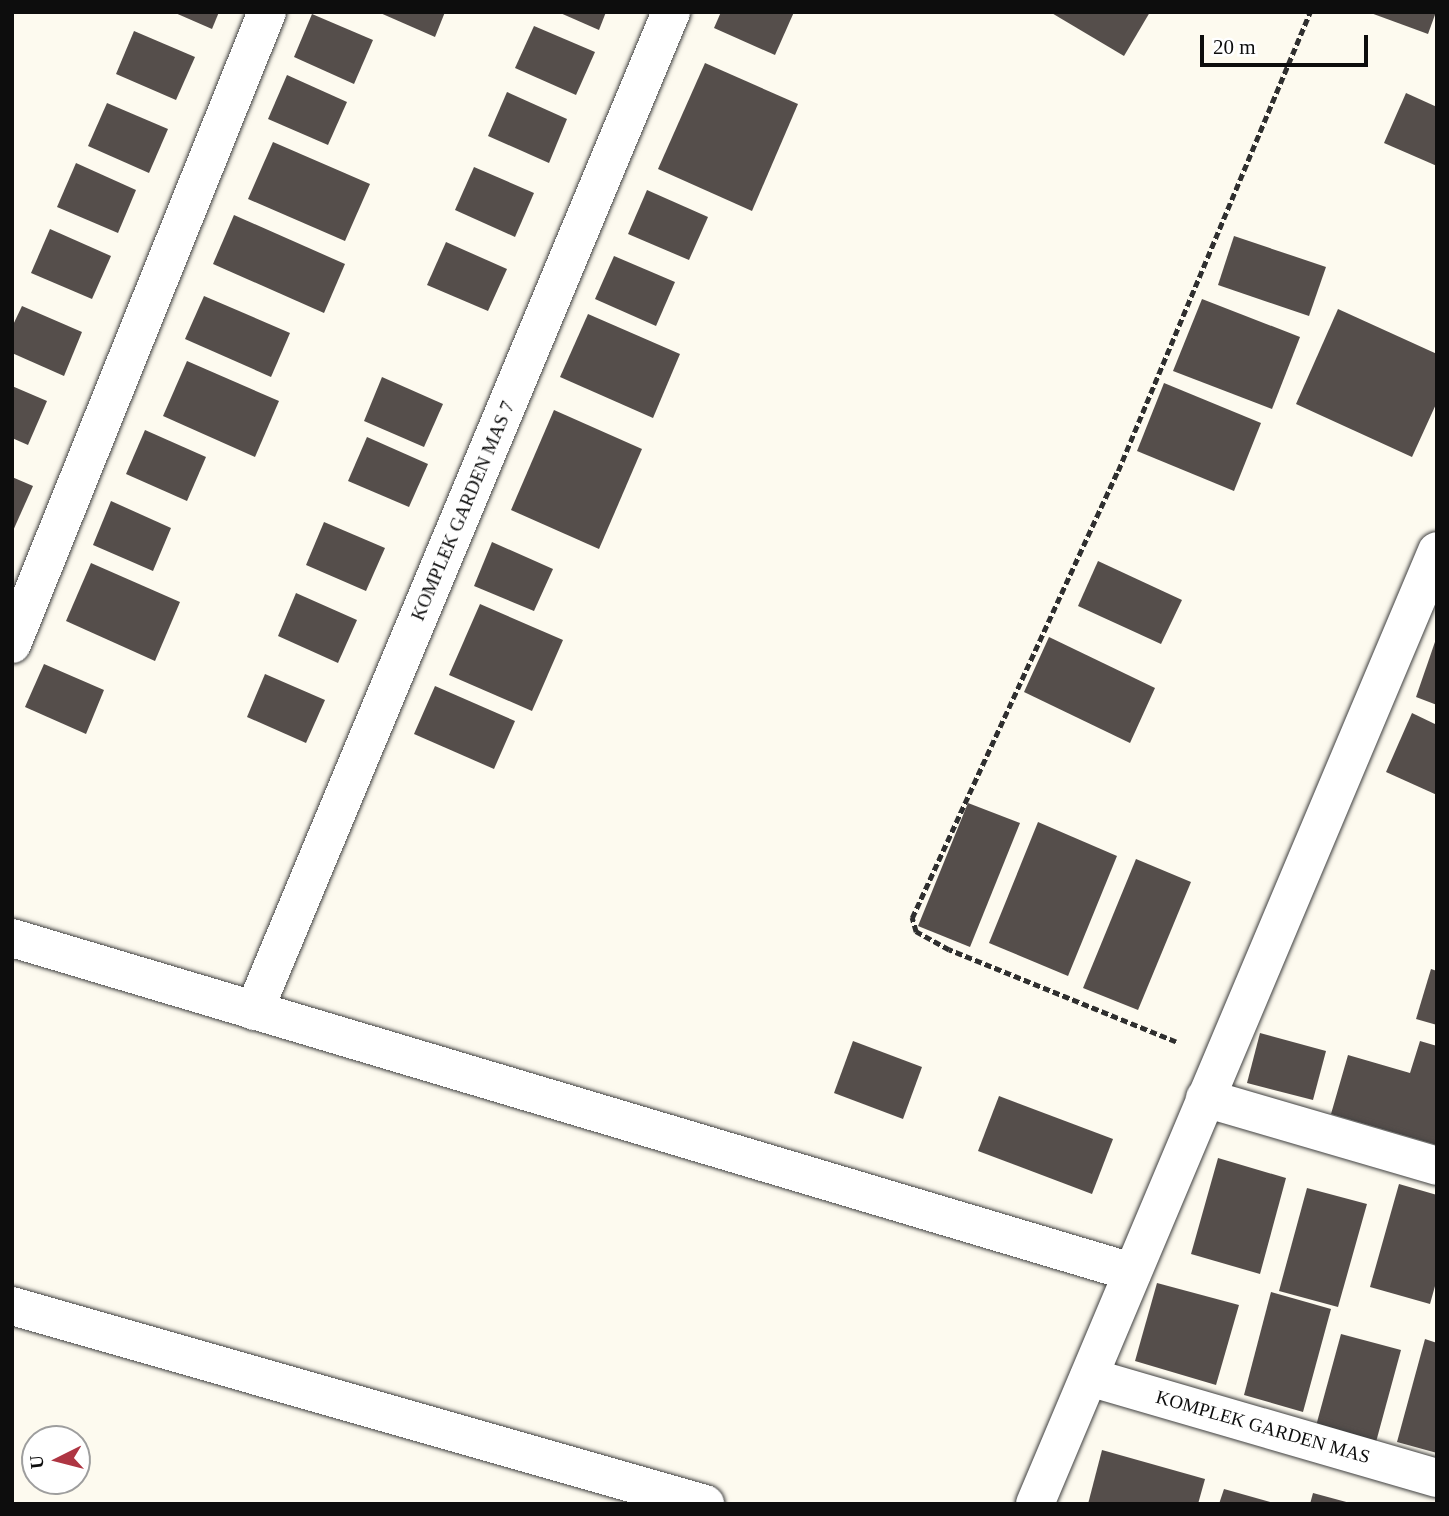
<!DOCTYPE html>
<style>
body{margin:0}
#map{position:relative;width:1449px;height:1516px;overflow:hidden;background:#fdfaef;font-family:Georgia,serif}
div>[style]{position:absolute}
.building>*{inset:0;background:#554e4b}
.path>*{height:4.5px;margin-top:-2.25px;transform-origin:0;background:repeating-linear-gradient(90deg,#2f2f2f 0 7px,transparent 0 10.5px)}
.roads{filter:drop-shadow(0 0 2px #404040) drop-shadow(0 0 2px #404040)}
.minor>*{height:38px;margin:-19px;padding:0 19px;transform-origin:19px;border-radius:19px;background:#fff}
span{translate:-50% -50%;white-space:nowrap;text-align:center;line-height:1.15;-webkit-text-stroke:7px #fff;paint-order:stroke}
.street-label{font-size:19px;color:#0d0d0d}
.frame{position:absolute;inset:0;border:14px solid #0d0d0d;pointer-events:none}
.north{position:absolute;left:21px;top:1425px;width:70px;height:70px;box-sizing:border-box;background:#fff;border:2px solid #9e9e9e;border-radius:50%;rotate:264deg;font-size:19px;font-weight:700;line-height:28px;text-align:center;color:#0d0d0d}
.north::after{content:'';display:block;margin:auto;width:24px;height:32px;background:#ae3542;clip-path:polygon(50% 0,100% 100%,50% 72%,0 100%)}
.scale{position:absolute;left:1200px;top:35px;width:168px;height:32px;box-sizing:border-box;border:4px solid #0d0d0d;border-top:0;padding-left:9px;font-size:21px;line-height:24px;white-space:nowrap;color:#0d0d0d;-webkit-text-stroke:5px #fff;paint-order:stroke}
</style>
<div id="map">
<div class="building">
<i style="clip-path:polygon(173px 12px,219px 12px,212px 29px)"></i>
<i style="clip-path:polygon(378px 12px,445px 12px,435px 37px)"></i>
<i style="clip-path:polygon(558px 12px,606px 12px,599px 30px)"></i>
<i style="clip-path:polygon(721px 12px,794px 12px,775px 55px,714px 28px)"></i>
<i style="clip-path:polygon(1050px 12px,1150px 12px,1124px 56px)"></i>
<i style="clip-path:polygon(1368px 12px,1436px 12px,1428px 34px)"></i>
<i style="clip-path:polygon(312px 14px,373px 40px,354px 84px,294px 57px)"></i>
<i style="clip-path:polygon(534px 26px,595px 52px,576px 95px,515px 68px)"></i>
<i style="clip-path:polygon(134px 31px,195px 57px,176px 100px,116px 74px)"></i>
<i style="clip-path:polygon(705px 63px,798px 104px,752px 211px,658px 169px)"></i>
<i style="clip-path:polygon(287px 75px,347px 102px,328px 145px,268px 119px)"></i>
<i style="clip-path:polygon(507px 92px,567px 119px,549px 163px,488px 136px)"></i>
<i style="clip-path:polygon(1406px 93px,1437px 107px,1437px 166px,1384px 143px)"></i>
<i style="clip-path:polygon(107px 103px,168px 129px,149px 173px,88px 146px)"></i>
<i style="clip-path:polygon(273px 142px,370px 184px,345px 241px,248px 199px)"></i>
<i style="clip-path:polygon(76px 163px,136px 190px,118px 233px,57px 207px)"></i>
<i style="clip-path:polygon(474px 167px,534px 193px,515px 237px,455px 210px)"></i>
<i style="clip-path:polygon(647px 190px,708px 217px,689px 260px,628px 234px)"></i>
<i style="clip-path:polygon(234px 215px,345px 264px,324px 313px,213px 264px)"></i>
<i style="clip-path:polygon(50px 229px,111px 256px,92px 299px,31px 273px)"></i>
<i style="clip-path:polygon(1234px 236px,1326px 267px,1309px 316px,1218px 285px)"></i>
<i style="clip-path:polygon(446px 242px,507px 269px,488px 311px,427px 285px)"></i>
<i style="clip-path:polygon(614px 256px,675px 282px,656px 326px,595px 299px)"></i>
<i style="clip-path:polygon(204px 296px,290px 333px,271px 377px,185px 339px)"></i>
<i style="clip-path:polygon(1202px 299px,1300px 337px,1272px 409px,1173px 371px)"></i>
<i style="clip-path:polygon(22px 306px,82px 332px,64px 376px,12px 353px,12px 327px)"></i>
<i style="clip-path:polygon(1338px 309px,1437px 354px,1437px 402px,1412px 457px,1296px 404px)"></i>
<i style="clip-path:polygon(588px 314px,680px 354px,653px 418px,560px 377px)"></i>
<i style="clip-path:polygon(187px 361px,279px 401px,255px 457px,163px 416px)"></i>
<i style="clip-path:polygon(382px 377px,443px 404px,424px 447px,364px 421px)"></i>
<i style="clip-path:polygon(1164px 383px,1261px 423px,1234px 491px,1137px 451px)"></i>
<i style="clip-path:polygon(12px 386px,47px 401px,28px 445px,12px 438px)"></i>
<i style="clip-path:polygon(554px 410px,642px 449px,599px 549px,511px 510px)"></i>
<i style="clip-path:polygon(145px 430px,206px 457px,187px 501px,126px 474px)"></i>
<i style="clip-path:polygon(367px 437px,428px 464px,409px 507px,348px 481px)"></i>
<i style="clip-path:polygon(12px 477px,33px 486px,12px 533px)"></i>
<i style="clip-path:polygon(111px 501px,171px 528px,153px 571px,93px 545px)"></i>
<i style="clip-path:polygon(324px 522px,385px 548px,366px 591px,306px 565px)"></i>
<i style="clip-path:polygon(492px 542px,553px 569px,534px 611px,474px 586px)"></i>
<i style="clip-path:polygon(1098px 561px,1182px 600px,1161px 644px,1078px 606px)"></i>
<i style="clip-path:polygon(91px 563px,180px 602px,155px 661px,66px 621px)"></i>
<i style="clip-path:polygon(296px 593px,357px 620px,338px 663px,278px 636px)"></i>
<i style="clip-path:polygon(480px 604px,563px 640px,532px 711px,449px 675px)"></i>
<i style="clip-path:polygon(1049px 637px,1155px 688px,1130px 743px,1024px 692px)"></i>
<i style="clip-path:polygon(1436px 639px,1437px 639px,1437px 705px,1416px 697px)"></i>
<i style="clip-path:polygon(44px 664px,104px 690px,86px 734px,25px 707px)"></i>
<i style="clip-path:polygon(265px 674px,325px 700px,306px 743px,247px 717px)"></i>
<i style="clip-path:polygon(435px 686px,515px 721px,494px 769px,414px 734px)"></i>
<i style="clip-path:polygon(1412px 713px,1437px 725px,1437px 795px,1386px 772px)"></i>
<i style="clip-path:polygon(968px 803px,1020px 823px,970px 947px,918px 926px)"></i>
<i style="clip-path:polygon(1038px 822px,1117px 856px,1068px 976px,989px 943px)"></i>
<i style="clip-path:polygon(1136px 859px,1191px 882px,1138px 1010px,1083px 988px)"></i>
<i style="clip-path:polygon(1431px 969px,1437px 971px,1437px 1025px,1416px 1019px)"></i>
<i style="clip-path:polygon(1260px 1033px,1326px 1051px,1313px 1100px,1247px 1083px)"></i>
<i style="clip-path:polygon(853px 1041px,922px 1067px,903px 1119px,834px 1093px)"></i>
<i style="clip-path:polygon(1420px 1041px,1437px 1046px,1437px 1145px,1331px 1114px,1348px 1055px,1410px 1073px)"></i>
<i style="clip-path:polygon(999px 1096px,1113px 1139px,1092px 1194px,978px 1151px)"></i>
<i style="clip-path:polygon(1218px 1158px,1286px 1178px,1260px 1274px,1191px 1254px)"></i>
<i style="clip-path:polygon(1399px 1184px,1437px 1195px,1437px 1279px,1430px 1304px,1370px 1287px)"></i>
<i style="clip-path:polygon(1307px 1188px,1367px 1204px,1338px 1307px,1279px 1291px)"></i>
<i style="clip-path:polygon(1157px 1283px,1239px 1305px,1216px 1385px,1135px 1361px)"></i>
<i style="clip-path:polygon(1271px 1292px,1331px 1309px,1303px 1412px,1244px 1395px)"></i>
<i style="clip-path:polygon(1341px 1334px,1401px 1350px,1373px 1453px,1313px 1437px)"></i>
<i style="clip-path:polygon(1425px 1339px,1437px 1343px,1437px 1453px,1397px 1442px)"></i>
<i style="clip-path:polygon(1102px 1450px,1205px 1479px,1198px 1504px,1088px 1504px)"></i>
<i style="clip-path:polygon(1224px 1489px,1274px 1503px,1274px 1504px,1219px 1504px)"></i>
<i style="clip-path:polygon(1313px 1493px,1350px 1503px,1350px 1504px,1310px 1504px)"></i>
</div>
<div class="path">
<i style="left:1176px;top:1042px;width:245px;rotate:-157.9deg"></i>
<i style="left:949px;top:950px;width:38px;rotate:-151deg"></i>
<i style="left:916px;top:932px;width:15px;rotate:-106deg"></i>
<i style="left:912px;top:918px;width:492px;rotate:-65.3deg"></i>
<i style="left:1118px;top:471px;width:498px;rotate:-67.3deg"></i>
</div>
<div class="roads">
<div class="minor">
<i style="left:12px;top:644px;width:682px;rotate:-68.03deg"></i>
<i style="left:12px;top:938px;width:1169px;rotate:16.61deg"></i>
<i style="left:254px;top:1011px;width:1083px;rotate:-67.34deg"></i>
<i style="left:1205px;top:1098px;width:242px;rotate:16.3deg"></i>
<i style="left:12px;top:1306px;width:721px;rotate:15.95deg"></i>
<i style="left:1089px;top:1377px;width:362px;rotate:16.2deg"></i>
<i style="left:1035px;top:1504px;width:1034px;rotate:-67.13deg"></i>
</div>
</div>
<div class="street-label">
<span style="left:463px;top:511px;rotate:-67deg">KOMPLEK GARDEN MAS 7</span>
<span style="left:1263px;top:1427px;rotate:16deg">KOMPLEK GARDEN MAS</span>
</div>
<div class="frame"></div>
<div class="north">U</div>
<div class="scale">20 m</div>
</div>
